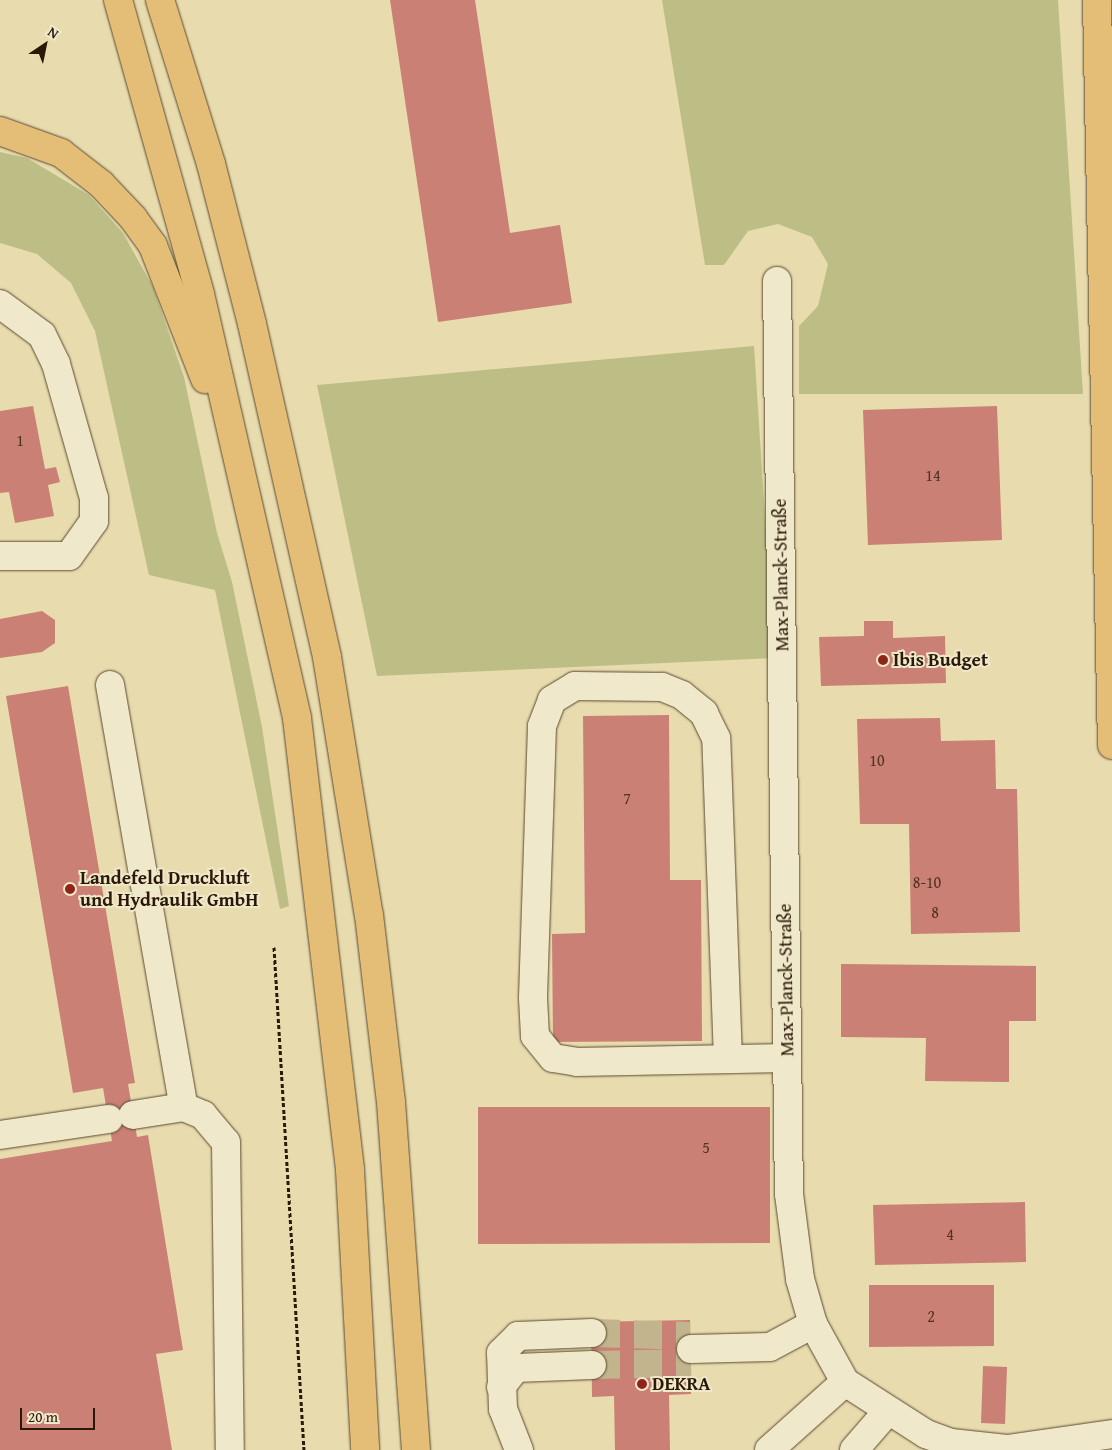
<!DOCTYPE html>
<meta charset="utf-8">
<style>
body{margin:0}
#map{position:relative;width:1112px;height:1450px;overflow:hidden;background:#e8dbad;font-family:"Gentium Book Plus",serif}
div>[style]{position:absolute}
.green>*{inset:0;background:#bdbe85}
.building>*{inset:0;background:#ca8074}
.minor-tunnel>*{height:28px;margin-top:-14px;transform-origin:0;background:repeating-linear-gradient(90deg,#c2b48c 0 28px,transparent 0 42px)}
.path>*{height:3px;margin-top:-1.5px;transform-origin:0;background:repeating-linear-gradient(90deg,#2a1808 0 4px,transparent 0 6.5px)}
.roads{filter:drop-shadow(0 0 1px #5a4931) drop-shadow(0 0 1px #5a4931)}
.minor>*{height:28px;margin:-14px;padding:0 14px;transform-origin:14px;border-radius:14px;background:#f0e8ca}
.major>*{height:28px;margin:-14px;padding:0 14px;transform-origin:14px;border-radius:14px;background:#e4be76}
.highway>*{height:28px;margin:-14px;padding:0 14px;transform-origin:14px;border-radius:14px;background:#e4be76}
.dots>*{width:14px;height:14px;translate:-50% -50%;box-sizing:border-box;border:2px solid #f0e8ca;border-radius:50%}
span{translate:-50% -50%;white-space:nowrap;text-align:center;line-height:1.15;-webkit-text-stroke:4px #f0e8ca;paint-order:stroke}
.number-label{font-size:16px;color:#523223}
.number-label span{-webkit-text-stroke-width:0}
.street-label{font-size:19px;color:#2a1808}
.poi-label{font-size:19px;color:#2a1808;font-weight:700}
.left{translate:0 -50%;text-align:left}
.north{position:absolute;left:20px;top:20px;width:50px;height:50px;-webkit-text-stroke:4px #f0e8ca;paint-order:stroke;rotate:34deg;font-size:14px;font-weight:700;line-height:20px;text-align:center;color:#2a1808}
.north::after{content:'';display:block;margin:auto;width:18px;height:22px;background:#2a1808;clip-path:polygon(50% 0,100% 100%,50% 72%,0 100%)}
.scale{position:absolute;left:20px;top:1408px;width:75px;height:22px;box-sizing:border-box;border:2px solid #2a1808;border-top:0;padding-left:6px;font-size:15px;line-height:18px;white-space:nowrap;color:#2a1808;-webkit-text-stroke:4px #f0e8ca;paint-order:stroke}
</style>
<div id="map">
<div class="green">
<i style="clip-path:polygon(662px 0,1058px 0,1083px 394px,799px 394px,799px 326px,818px 306px,828px 264px,812px 237px,778px 224px,748px 231px,724px 265px,705px 265px)"></i>
<i style="clip-path:polygon(0 152px,27px 158px,89px 195px,123px 233px,153px 287px,184px 377px,217px 533px,232px 582px,262px 727px,289px 906px,280px 909px,215px 590px,149px 575px,95px 331px,71px 283px,37px 254px,0 243px)"></i>
<i style="clip-path:polygon(754px 346px,774px 658px,377px 676px,317px 385px)"></i>
</div>
<div class="building">
<i style="clip-path:polygon(390px 0,475px 0,510px 233px,560px 225px,572px 303px,438px 322px)"></i>
<i style="clip-path:polygon(33px 406px,45px 469px,56px 467px,60px 482px,48px 485px,54px 516px,15px 523px,9px 492px,0 493px,0 411px)"></i>
<i style="clip-path:polygon(997px 406px,1002px 540px,868px 545px,863px 410px)"></i>
<i style="clip-path:polygon(42px 611px,55px 620px,55px 643px,42px 652px,0 658px,0 619px)"></i>
<i style="clip-path:polygon(864px 621px,893px 621px,893px 638px,945px 636px,946px 683px,821px 686px,819px 637px,864px 636px)"></i>
<i style="clip-path:polygon(68px 686px,135px 1083px,128px 1084px,137px 1137px,148px 1135px,183px 1350px,156px 1354px,172px 1450px,0 1450px,0 1159px,112px 1141px,103px 1088px,73px 1093px,6px 696px)"></i>
<i style="clip-path:polygon(669px 715px,670px 880px,701px 880px,702px 1041px,553px 1042px,552px 934px,585px 933px,583px 716px)"></i>
<i style="clip-path:polygon(940px 718px,941px 741px,995px 740px,996px 789px,1017px 789px,1020px 932px,911px 934px,909px 824px,860px 824px,857px 719px)"></i>
<i style="clip-path:polygon(841px 964px,1036px 966px,1036px 1021px,1009px 1021px,1009px 1082px,925px 1081px,926px 1038px,841px 1037px)"></i>
<i style="clip-path:polygon(478px 1107px,770px 1107px,770px 1243px,478px 1244px)"></i>
<i style="clip-path:polygon(1025px 1202px,1026px 1262px,875px 1265px,873px 1205px)"></i>
<i style="clip-path:polygon(869px 1285px,994px 1285px,994px 1346px,869px 1347px)"></i>
<i style="clip-path:polygon(690px 1320px,691px 1394px,669px 1395px,670px 1450px,615px 1450px,614px 1396px,592px 1397px,591px 1322px)"></i>
<i style="clip-path:polygon(983px 1366px,1007px 1367px,1005px 1424px,981px 1423px)"></i>
</div>
<div class="minor-tunnel">
<i style="left:592px;top:1333px;width:98px;rotate:1.8deg"></i>
<i style="left:592px;top:1365px;width:99px;rotate:-1.2deg"></i>
</div>
<div class="path">
<i style="left:274px;top:947px;width:504px;rotate:86.59deg"></i>
</div>
<div class="roads">
<div class="minor">
<i style="left:777px;top:281px;width:913px;rotate:89.25deg"></i>
<i style="left:789px;top:1194px;width:86px;rotate:82.6deg"></i>
<i style="left:800px;top:1279px;width:47px;rotate:73.9deg"></i>
<i style="left:813px;top:1324px;width:66px;rotate:61.1deg"></i>
<i style="left:845px;top:1382px;width:96px;rotate:32.7deg"></i>
<i style="left:926px;top:1434px;width:27px;rotate:20deg"></i>
<i style="left:951px;top:1443px;width:56px;rotate:6.1deg"></i>
<i style="left:1007px;top:1449px;width:106px;rotate:-8.1deg"></i>
<i style="left:0;top:304px;width:52px;rotate:36.4deg"></i>
<i style="left:42px;top:335px;width:32px;rotate:64deg"></i>
<i style="left:56px;top:364px;width:139px;rotate:74.2deg"></i>
<i style="left:94px;top:498px;width:23px;rotate:90deg"></i>
<i style="left:94px;top:521px;width:43px;rotate:125.5deg"></i>
<i style="left:69px;top:556px;width:69px;rotate:180deg"></i>
<i style="left:110px;top:685px;width:428px;rotate:80.1deg"></i>
<i style="left:728px;top:1059px;width:321px;rotate:-92.1deg"></i>
<i style="left:716px;top:738px;width:28px;rotate:-116deg"></i>
<i style="left:704px;top:713px;width:28px;rotate:-141deg"></i>
<i style="left:682px;top:695px;width:22px;rotate:-158deg"></i>
<i style="left:662px;top:687px;width:87px;rotate:-179.3deg"></i>
<i style="left:575px;top:686px;width:27px;rotate:149deg"></i>
<i style="left:552px;top:700px;width:28px;rotate:111deg"></i>
<i style="left:542px;top:726px;width:272px;rotate:91.9deg"></i>
<i style="left:533px;top:998px;width:38px;rotate:87deg"></i>
<i style="left:535px;top:1036px;width:28px;rotate:51deg"></i>
<i style="left:553px;top:1058px;width:24px;rotate:9deg"></i>
<i style="left:577px;top:1062px;width:210px;rotate:-1.1deg"></i>
<i style="left:133px;top:1115px;width:52px;rotate:-8.9deg"></i>
<i style="left:184px;top:1107px;width:21px;rotate:23deg"></i>
<i style="left:203px;top:1115px;width:35px;rotate:50deg"></i>
<i style="left:226px;top:1142px;width:308px;rotate:89.3deg"></i>
<i style="left:0;top:1135px;width:110px;rotate:-8.4deg"></i>
<i style="left:691px;top:1349px;width:79px;rotate:-1.5deg"></i>
<i style="left:770px;top:1347px;width:49px;rotate:-28.1deg"></i>
<i style="left:501px;top:1387px;width:24px;rotate:-52deg"></i>
<i style="left:516px;top:1368px;width:76px;rotate:-2.3deg"></i>
<i style="left:519px;top:1450px;width:44px;rotate:-111.3deg"></i>
<i style="left:503px;top:1409px;width:56px;rotate:-92deg"></i>
<i style="left:501px;top:1353px;width:24px;rotate:-45deg"></i>
<i style="left:518px;top:1336px;width:74px;rotate:-2.3deg"></i>
<i style="left:769px;top:1450px;width:102px;rotate:-41.8deg"></i>
<i style="left:854px;top:1450px;width:50px;rotate:-49deg"></i>
</div>
<div class="major">
<i style="left:1097px;top:0;width:745px;rotate:88.85deg"></i>
</div>
<div class="highway">
<i style="left:118px;top:0;width:305px;rotate:74.4deg"></i>
<i style="left:200px;top:294px;width:435px;rotate:77.1deg"></i>
<i style="left:297px;top:718px;width:455px;rotate:83.3deg"></i>
<i style="left:350px;top:1170px;width:280px;rotate:86.9deg"></i>
<i style="left:160px;top:0;width:172px;rotate:72.7deg"></i>
<i style="left:211px;top:164px;width:165px;rotate:75.6deg"></i>
<i style="left:252px;top:324px;width:341px;rotate:77.3deg"></i>
<i style="left:327px;top:657px;width:261px;rotate:80.8deg"></i>
<i style="left:369px;top:915px;width:188px;rotate:83.3deg"></i>
<i style="left:391px;top:1102px;width:349px;rotate:85.9deg"></i>
<i style="left:0;top:131px;width:65px;rotate:19.8deg"></i>
<i style="left:61px;top:153px;width:51px;rotate:37.8deg"></i>
<i style="left:101px;top:184px;width:47px;rotate:46.7deg"></i>
<i style="left:133px;top:218px;width:34px;rotate:54deg"></i>
<i style="left:153px;top:246px;width:143px;rotate:68.6deg"></i>
</div>
</div>
<div class="dots">
<i style="left:883px;top:660px;background:#8f2418"></i>
<i style="left:70px;top:889px;background:#8f2418"></i>
<i style="left:642px;top:1384px;background:#8f2418"></i>
</div>
<div class="number-label">
<span style="left:20px;top:440px">1</span>
<span style="left:933px;top:475px">14</span>
<span style="left:877px;top:760px">10</span>
<span style="left:627px;top:798px">7</span>
<span style="left:927px;top:882px">8-10</span>
<span style="left:935px;top:912px">8</span>
<span style="left:706px;top:1147px">5</span>
<span style="left:950px;top:1234px">4</span>
<span style="left:931px;top:1316px">2</span>
</div>
<div class="street-label">
<span style="left:781px;top:575px;rotate:-91deg">Max-Planck-Straße</span>
<span style="left:786px;top:980px;rotate:-91deg">Max-Planck-Straße</span>
</div>
<div class="poi-label">
<span class="left" style="left:893px;top:660px">Ibis Budget</span>
<span class="left" style="left:80px;top:889px">Landefeld Druckluft<br>und Hydraulik GmbH</span>
<span class="left" style="left:652px;top:1384px">DEKRA</span>
</div>
<div class="north">N</div>
<div class="scale">20 m</div>
</div>
